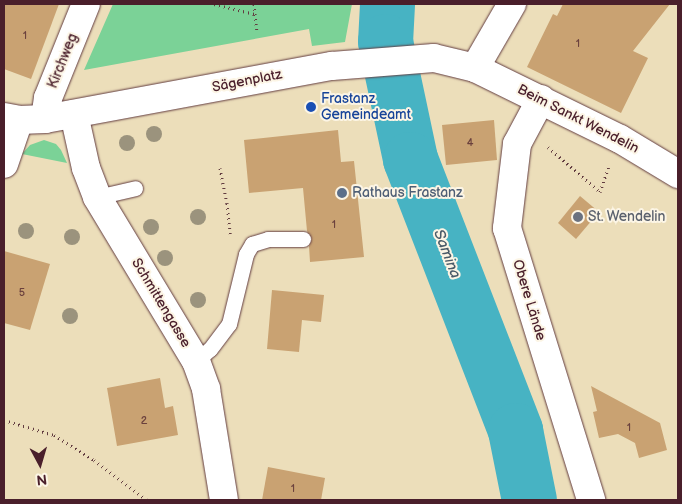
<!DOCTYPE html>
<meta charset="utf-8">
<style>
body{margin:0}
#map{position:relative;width:682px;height:504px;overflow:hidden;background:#ecdeba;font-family:"Balsamiq Sans",sans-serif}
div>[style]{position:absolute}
.green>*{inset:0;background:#7bd297}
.river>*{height:55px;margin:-27.5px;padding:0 27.5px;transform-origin:27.5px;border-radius:27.5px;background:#47b3c3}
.building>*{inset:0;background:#c9a272}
.path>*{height:3px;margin-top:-1.5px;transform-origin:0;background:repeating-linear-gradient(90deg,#623c40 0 1px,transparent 0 5px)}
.roads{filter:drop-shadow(0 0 1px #623c40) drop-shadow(0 0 1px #623c40)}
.lane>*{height:15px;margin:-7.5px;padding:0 7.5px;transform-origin:7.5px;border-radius:7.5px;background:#fff}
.street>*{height:28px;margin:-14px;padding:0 14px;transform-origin:14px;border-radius:14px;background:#fff}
.secondary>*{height:28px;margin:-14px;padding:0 14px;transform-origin:14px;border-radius:14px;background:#fff}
.trees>*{width:16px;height:16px;margin:-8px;border-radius:50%;background:#9b937d}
.dots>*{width:14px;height:14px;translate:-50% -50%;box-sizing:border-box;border:2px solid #fcf5e5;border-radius:50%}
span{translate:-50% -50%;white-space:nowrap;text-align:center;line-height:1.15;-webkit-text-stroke:4px #fcf5e5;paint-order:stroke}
.number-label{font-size:11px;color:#6a403d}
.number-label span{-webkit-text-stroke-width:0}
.street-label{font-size:14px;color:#4a1f2b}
.transit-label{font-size:14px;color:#164399}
.left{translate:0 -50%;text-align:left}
.service-label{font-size:14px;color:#4e5e75}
.worship-label{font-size:14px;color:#5b616d}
.water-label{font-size:15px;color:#495a68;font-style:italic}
.frame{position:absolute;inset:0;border:5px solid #4a1f2b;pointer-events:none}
.north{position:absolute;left:15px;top:439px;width:50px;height:50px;-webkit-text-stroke:4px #fcf5e5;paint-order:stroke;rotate:174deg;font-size:14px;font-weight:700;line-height:20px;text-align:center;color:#4a1f2b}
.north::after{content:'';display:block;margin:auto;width:18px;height:22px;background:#4a1f2b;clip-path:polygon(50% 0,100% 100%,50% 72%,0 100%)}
</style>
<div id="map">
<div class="green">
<i style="clip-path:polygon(113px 4px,352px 4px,345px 42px,312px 46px,309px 29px,84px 70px)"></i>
<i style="clip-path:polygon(44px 140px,56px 144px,61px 150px,67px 163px,22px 154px,30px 145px)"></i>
</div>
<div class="river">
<i style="left:387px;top:4px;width:37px;rotate:93deg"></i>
<i style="left:385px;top:41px;width:121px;rotate:78deg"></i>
<i style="left:410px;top:159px;width:291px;rotate:68.8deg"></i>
<i style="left:515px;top:430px;width:71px;rotate:78.7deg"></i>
</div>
<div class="building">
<i style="clip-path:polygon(4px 4px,59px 4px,31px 79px,4px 69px)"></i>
<i style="clip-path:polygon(563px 4px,670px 4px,633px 51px,648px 58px,621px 113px,527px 67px,553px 14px,557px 16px)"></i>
<i style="clip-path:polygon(494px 120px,497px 160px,446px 165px,442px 125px)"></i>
<i style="clip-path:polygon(338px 130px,341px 162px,354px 161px,364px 257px,310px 262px,309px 246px,312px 239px,307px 231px,303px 188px,249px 193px,244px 140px)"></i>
<i style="clip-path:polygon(580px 196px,599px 212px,576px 239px,558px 223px)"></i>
<i style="clip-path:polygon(4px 251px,50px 264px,30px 330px,4px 323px)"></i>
<i style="clip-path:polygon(272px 290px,324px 295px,321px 322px,302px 320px,299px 352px,267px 349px)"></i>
<i style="clip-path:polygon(160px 378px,165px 408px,173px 406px,178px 435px,117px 446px,107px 388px)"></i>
<i style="clip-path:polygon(591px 386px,660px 423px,667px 450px,639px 458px,635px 443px,618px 434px,599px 438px,593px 412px,597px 411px)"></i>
<i style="clip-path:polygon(268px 467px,325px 478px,321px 500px,262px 500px)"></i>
</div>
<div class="path">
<i style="left:214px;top:4px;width:42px;rotate:13.7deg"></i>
<i style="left:254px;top:4px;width:29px;rotate:84deg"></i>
<i style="left:548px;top:147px;width:69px;rotate:40.9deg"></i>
<i style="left:600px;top:192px;width:28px;rotate:-71deg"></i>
<i style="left:220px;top:168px;width:36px;rotate:79deg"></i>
<i style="left:227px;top:203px;width:31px;rotate:84deg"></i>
<i style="left:4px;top:420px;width:52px;rotate:16.7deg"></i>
<i style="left:54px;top:435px;width:47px;rotate:32deg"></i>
<i style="left:94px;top:460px;width:66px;rotate:37deg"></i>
</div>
<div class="roads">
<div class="lane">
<i style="left:97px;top:197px;width:39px;rotate:-13deg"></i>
<i style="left:196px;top:361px;width:18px;rotate:-41deg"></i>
<i style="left:210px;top:349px;width:31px;rotate:-53deg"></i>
<i style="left:229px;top:324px;width:72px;rotate:-76.3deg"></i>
<i style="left:246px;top:254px;width:12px;rotate:-59deg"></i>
<i style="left:252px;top:244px;width:17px;rotate:-17deg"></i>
<i style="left:268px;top:239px;width:35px"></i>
</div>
<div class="street">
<i style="left:541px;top:99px;width:51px;rotate:118.1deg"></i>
<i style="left:517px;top:144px;width:85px;rotate:96.8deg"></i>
<i style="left:507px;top:228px;width:285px;rotate:72.8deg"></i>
<i style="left:74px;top:114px;width:55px;rotate:77.5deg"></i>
<i style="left:86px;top:168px;width:31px;rotate:69deg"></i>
<i style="left:97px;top:197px;width:192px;rotate:58.9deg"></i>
<i style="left:196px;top:361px;width:30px;rotate:70deg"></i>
<i style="left:206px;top:389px;width:112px;rotate:80.8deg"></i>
<i style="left:45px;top:119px;width:21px;rotate:-82deg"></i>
<i style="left:48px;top:98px;width:101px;rotate:-68deg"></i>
<i style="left:4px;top:164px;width:46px;rotate:-71.2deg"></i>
</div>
<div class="secondary">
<i style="left:475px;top:68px;width:74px;rotate:-60deg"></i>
<i style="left:4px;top:117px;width:15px;rotate:11deg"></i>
<i style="left:19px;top:120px;width:26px;rotate:-2deg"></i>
<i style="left:45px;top:119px;width:292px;rotate:-10.5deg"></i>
<i style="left:332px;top:66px;width:102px;rotate:-4.5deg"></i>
<i style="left:434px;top:58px;width:42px;rotate:13.7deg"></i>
<i style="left:475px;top:68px;width:161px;rotate:26.1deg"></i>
<i style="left:620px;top:139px;width:68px;rotate:31.1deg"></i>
</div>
</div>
<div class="trees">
<i style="left:154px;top:134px"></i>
<i style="left:127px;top:143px"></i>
<i style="left:198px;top:217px"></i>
<i style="left:151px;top:227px"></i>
<i style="left:26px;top:231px"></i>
<i style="left:72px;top:237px"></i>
<i style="left:165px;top:258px"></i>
<i style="left:198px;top:300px"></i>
<i style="left:70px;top:316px"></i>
</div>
<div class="dots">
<i style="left:311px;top:107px;background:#1a4fb4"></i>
<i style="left:342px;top:193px;background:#5c6f8a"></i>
<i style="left:578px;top:217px;background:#6b7280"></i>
</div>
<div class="number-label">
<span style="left:25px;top:36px">1</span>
<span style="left:578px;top:44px">1</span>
<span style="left:470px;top:143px">4</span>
<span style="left:334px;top:225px">1</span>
<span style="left:22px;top:293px">5</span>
<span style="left:144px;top:421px">2</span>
<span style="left:629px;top:428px">1</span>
<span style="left:293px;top:489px">1</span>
</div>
<div class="street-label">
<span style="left:63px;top:61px;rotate:-68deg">Kirchweg</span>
<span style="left:247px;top:81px;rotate:-11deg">Sägenplatz</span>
<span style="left:578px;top:119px;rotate:27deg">Beim Sankt Wendelin</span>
<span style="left:529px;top:300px;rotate:73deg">Obere Lände</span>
<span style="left:161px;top:303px;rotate:59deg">Schmittengasse</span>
</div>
<div class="transit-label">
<span class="left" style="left:321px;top:107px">Frastanz<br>Gemeindeamt</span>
</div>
<div class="service-label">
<span class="left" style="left:352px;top:193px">Rathaus Frastanz</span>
</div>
<div class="worship-label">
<span class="left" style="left:588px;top:217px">St. Wendelin</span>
</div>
<div class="water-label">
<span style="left:447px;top:254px;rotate:69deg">Samina</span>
</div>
<div class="frame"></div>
<div class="north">N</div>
</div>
